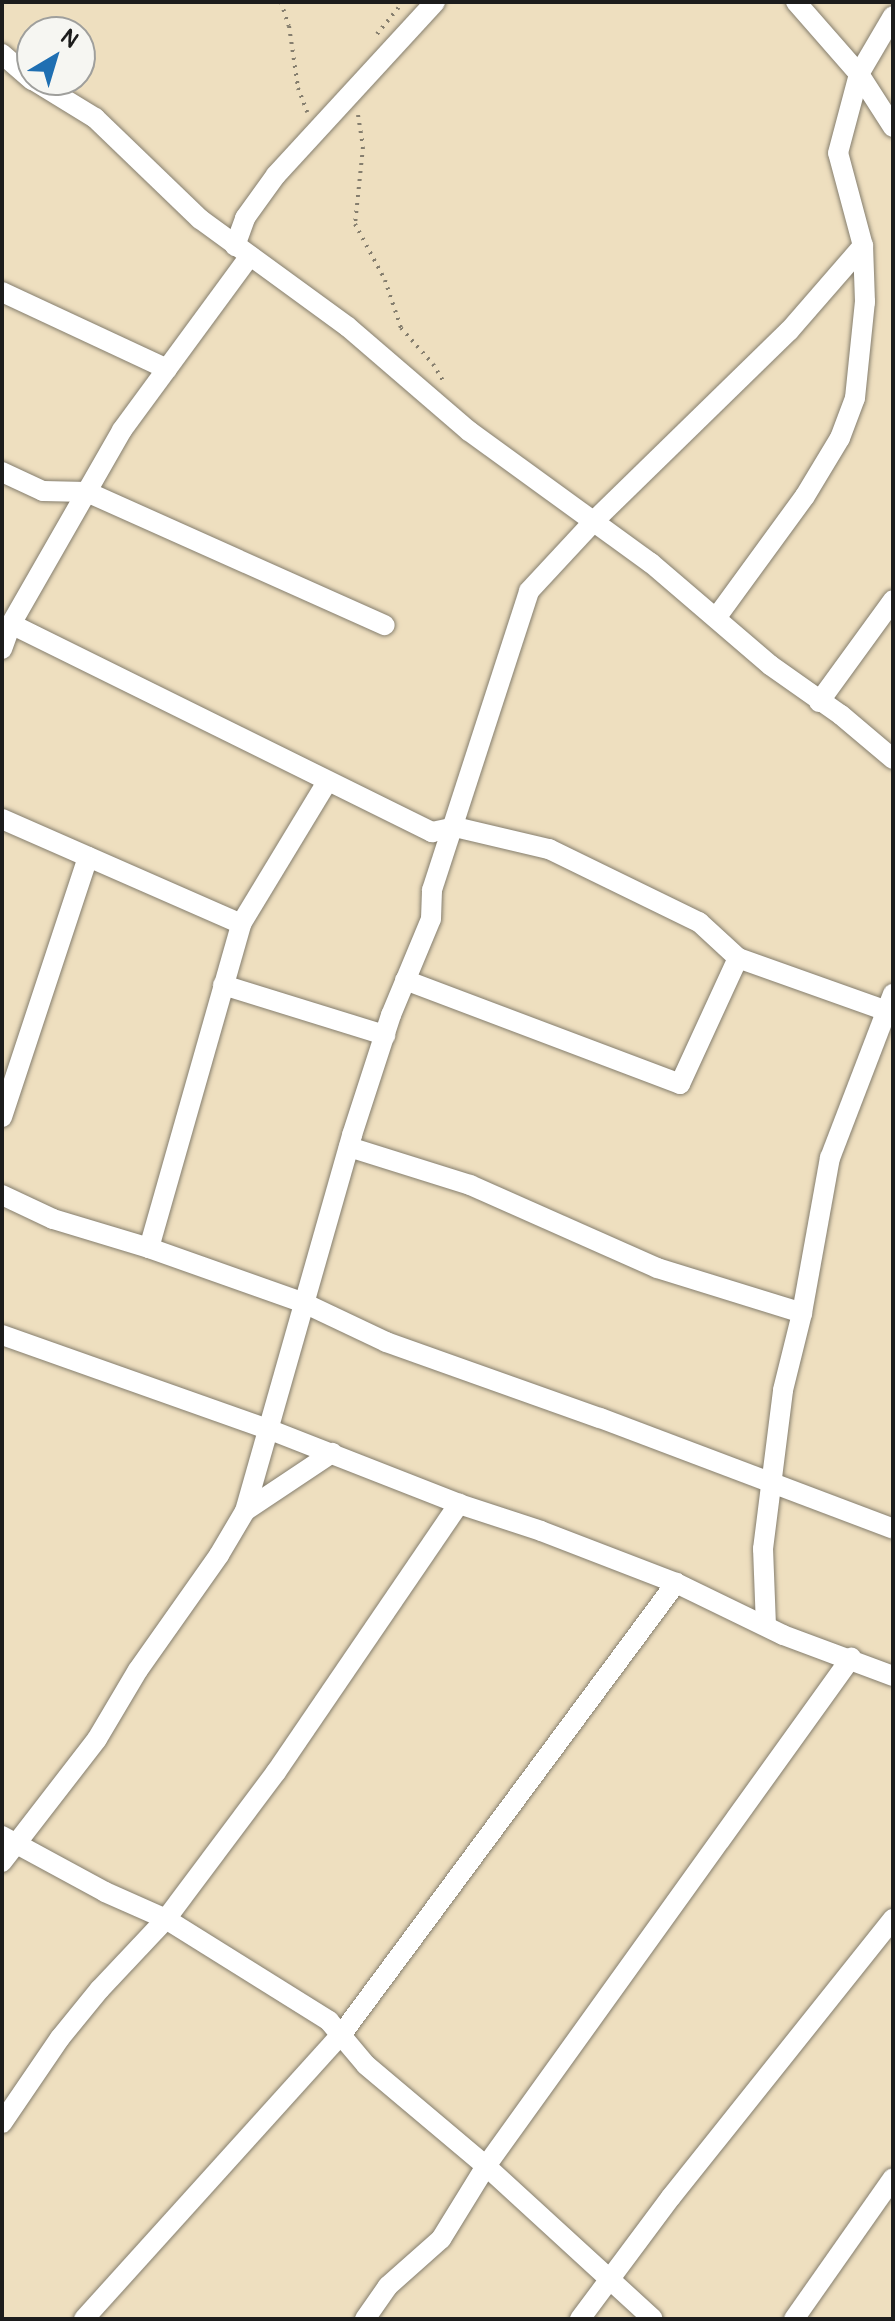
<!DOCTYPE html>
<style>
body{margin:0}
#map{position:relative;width:895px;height:2321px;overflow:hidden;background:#eedfbf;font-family:Pangolin,sans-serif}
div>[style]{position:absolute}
.path>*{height:4px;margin-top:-2px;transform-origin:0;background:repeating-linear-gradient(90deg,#857e6e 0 2px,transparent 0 8px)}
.roads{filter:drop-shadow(0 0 2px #857e6e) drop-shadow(0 0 2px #857e6e)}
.minor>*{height:20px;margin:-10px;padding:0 10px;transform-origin:10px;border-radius:10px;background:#fff}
span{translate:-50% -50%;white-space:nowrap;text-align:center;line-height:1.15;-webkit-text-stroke:6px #f6f6f2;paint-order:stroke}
.frame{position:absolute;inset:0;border:4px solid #1c1c1c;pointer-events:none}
.north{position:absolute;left:16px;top:16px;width:80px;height:80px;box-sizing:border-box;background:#f6f6f2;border:2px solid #9f9f9c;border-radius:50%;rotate:38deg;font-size:22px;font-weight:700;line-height:32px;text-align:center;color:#1c1c1c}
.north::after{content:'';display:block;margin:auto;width:28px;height:36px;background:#1f6fb2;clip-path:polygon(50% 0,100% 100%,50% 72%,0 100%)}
</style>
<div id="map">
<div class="path">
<i style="left:281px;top:2px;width:25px;rotate:72deg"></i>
<i style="left:289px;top:26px;width:63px;rotate:81.7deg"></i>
<i style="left:298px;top:88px;width:26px;rotate:69deg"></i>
<i style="left:377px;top:34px;width:41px;rotate:-50.9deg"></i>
<i style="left:358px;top:115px;width:32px;rotate:81deg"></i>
<i style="left:363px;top:147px;width:77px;rotate:95.9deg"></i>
<i style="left:355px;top:224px;width:64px;rotate:61.8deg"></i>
<i style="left:385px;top:280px;width:51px;rotate:71.6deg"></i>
<i style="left:401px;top:328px;width:48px;rotate:48.4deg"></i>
<i style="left:433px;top:364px;width:23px;rotate:59deg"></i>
</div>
<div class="roads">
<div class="minor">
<i style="left:796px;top:2px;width:96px;rotate:48.8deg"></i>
<i style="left:859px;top:74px;width:63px;rotate:57.3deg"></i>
<i style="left:2px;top:54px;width:40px;rotate:41deg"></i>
<i style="left:33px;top:80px;width:73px;rotate:31.5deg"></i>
<i style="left:95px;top:118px;width:146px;rotate:43.9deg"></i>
<i style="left:200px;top:219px;width:183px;rotate:36.1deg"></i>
<i style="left:348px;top:327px;width:160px;rotate:40.7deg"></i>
<i style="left:469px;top:431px;width:225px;rotate:36deg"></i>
<i style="left:651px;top:563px;width:157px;rotate:40.6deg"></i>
<i style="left:770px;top:665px;width:87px;rotate:35.2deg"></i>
<i style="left:841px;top:715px;width:68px;rotate:40.2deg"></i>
<i style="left:235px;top:246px;width:30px;rotate:-70deg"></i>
<i style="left:245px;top:218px;width:53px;rotate:-54.2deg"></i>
<i style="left:276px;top:175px;width:235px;rotate:-47.4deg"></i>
<i style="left:2px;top:292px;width:182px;rotate:25deg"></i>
<i style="left:2px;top:472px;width:45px;rotate:24.9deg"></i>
<i style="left:43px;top:491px;width:44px;rotate:1.3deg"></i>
<i style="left:87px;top:492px;width:326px;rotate:24.1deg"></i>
<i style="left:716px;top:618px;width:151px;rotate:-53.9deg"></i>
<i style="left:805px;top:496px;width:68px;rotate:-58.9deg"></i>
<i style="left:840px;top:438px;width:43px;rotate:-69.4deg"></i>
<i style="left:855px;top:398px;width:97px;rotate:-84.1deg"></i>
<i style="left:865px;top:302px;width:56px;rotate:-92deg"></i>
<i style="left:863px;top:246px;width:96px;rotate:-105deg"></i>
<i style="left:838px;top:153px;width:82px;rotate:-75.1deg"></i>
<i style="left:859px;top:74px;width:67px;rotate:-59.6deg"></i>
<i style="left:11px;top:624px;width:470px;rotate:26.3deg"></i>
<i style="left:432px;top:832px;width:24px;rotate:-12deg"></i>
<i style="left:455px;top:827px;width:97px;rotate:13.2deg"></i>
<i style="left:549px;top:849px;width:167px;rotate:26deg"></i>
<i style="left:699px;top:922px;width:53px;rotate:42.7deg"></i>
<i style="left:738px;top:958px;width:158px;rotate:19.6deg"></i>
<i style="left:2px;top:649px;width:27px;rotate:-70deg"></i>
<i style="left:11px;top:624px;width:224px;rotate:-60.2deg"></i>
<i style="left:122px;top:430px;width:216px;rotate:-53.7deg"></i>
<i style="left:819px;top:702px;width:126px;rotate:-54deg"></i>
<i style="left:2px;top:819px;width:261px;rotate:23.7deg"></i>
<i style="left:405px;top:980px;width:294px;rotate:20.7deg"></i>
<i style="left:680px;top:1084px;width:139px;rotate:-65.3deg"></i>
<i style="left:223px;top:985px;width:170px;rotate:17.2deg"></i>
<i style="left:2px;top:1117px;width:274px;rotate:-71.7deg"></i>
<i style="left:349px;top:1147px;width:127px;rotate:17.4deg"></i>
<i style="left:470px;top:1185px;width:205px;rotate:23.9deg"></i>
<i style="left:657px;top:1268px;width:152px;rotate:17.2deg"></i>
<i style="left:2px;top:1195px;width:56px;rotate:25.2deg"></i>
<i style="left:53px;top:1219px;width:100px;rotate:16.8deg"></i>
<i style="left:149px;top:1248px;width:164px;rotate:19.5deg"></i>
<i style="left:304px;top:1303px;width:91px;rotate:25.4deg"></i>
<i style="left:386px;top:1342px;width:227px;rotate:19.6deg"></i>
<i style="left:600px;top:1418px;width:313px;rotate:20.7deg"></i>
<i style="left:149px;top:1248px;width:337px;rotate:-74.1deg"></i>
<i style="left:241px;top:924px;width:166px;rotate:-58.8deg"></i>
<i style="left:2px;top:1335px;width:282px;rotate:19.5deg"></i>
<i style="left:268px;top:1429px;width:205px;rotate:21.4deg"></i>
<i style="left:459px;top:1504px;width:86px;rotate:18.2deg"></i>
<i style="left:541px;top:1531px;width:145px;rotate:21.1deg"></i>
<i style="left:676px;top:1583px;width:119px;rotate:25.9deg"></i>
<i style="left:783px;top:1635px;width:117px;rotate:20.4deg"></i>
<i style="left:245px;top:1511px;width:105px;rotate:-33.7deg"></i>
<i style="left:766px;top:1626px;width:77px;rotate:-92.2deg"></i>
<i style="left:763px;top:1549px;width:160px;rotate:-82.8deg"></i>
<i style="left:783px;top:1390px;width:79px;rotate:-76.1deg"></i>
<i style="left:802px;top:1313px;width:158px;rotate:-79.8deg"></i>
<i style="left:830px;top:1158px;width:176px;rotate:-69deg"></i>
<i style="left:2px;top:1836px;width:117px;rotate:28.5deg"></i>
<i style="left:105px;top:1892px;width:67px;rotate:23.9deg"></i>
<i style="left:166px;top:1919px;width:192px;rotate:32deg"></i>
<i style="left:329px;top:2021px;width:57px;rotate:49.9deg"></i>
<i style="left:366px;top:2065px;width:157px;rotate:40.1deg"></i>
<i style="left:486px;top:2166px;width:226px;rotate:42.5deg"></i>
<i style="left:2px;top:1862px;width:155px;rotate:-52.3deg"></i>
<i style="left:97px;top:1739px;width:80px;rotate:-59.3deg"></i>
<i style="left:138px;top:1670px;width:141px;rotate:-54.8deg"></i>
<i style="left:219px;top:1555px;width:51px;rotate:-59.4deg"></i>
<i style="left:245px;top:1511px;width:391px;rotate:-74.1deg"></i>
<i style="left:352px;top:1135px;width:126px;rotate:-72deg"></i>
<i style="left:391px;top:1015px;width:104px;rotate:-67.4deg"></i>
<i style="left:431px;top:919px;width:29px;rotate:-88deg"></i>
<i style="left:432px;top:890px;width:314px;rotate:-72deg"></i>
<i style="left:529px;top:591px;width:97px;rotate:-47.1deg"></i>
<i style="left:595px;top:520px;width:271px;rotate:-44.3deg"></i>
<i style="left:789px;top:331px;width:113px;rotate:-49deg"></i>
<i style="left:2px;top:2123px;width:103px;rotate:-55.7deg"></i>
<i style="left:60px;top:2038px;width:63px;rotate:-50.8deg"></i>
<i style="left:100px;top:1989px;width:96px;rotate:-46.7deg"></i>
<i style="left:166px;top:1919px;width:184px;rotate:-53.2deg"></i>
<i style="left:276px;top:1772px;width:325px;rotate:-55.7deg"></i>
<i style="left:84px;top:2319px;width:383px;rotate:-47.9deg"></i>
<i style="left:341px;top:2035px;width:563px;rotate:-53.46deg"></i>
<i style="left:365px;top:2319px;width:40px;rotate:-55.1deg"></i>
<i style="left:388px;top:2286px;width:71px;rotate:-41.6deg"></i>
<i style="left:441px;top:2239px;width:86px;rotate:-58.3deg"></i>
<i style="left:486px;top:2166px;width:626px;rotate:-54.3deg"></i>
<i style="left:580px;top:2319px;width:152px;rotate:-53.3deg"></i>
<i style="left:671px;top:2197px;width:356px;rotate:-51.4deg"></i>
<i style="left:794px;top:2319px;width:172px;rotate:-54.9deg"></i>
</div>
</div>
<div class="frame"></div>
<div class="north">N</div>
</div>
